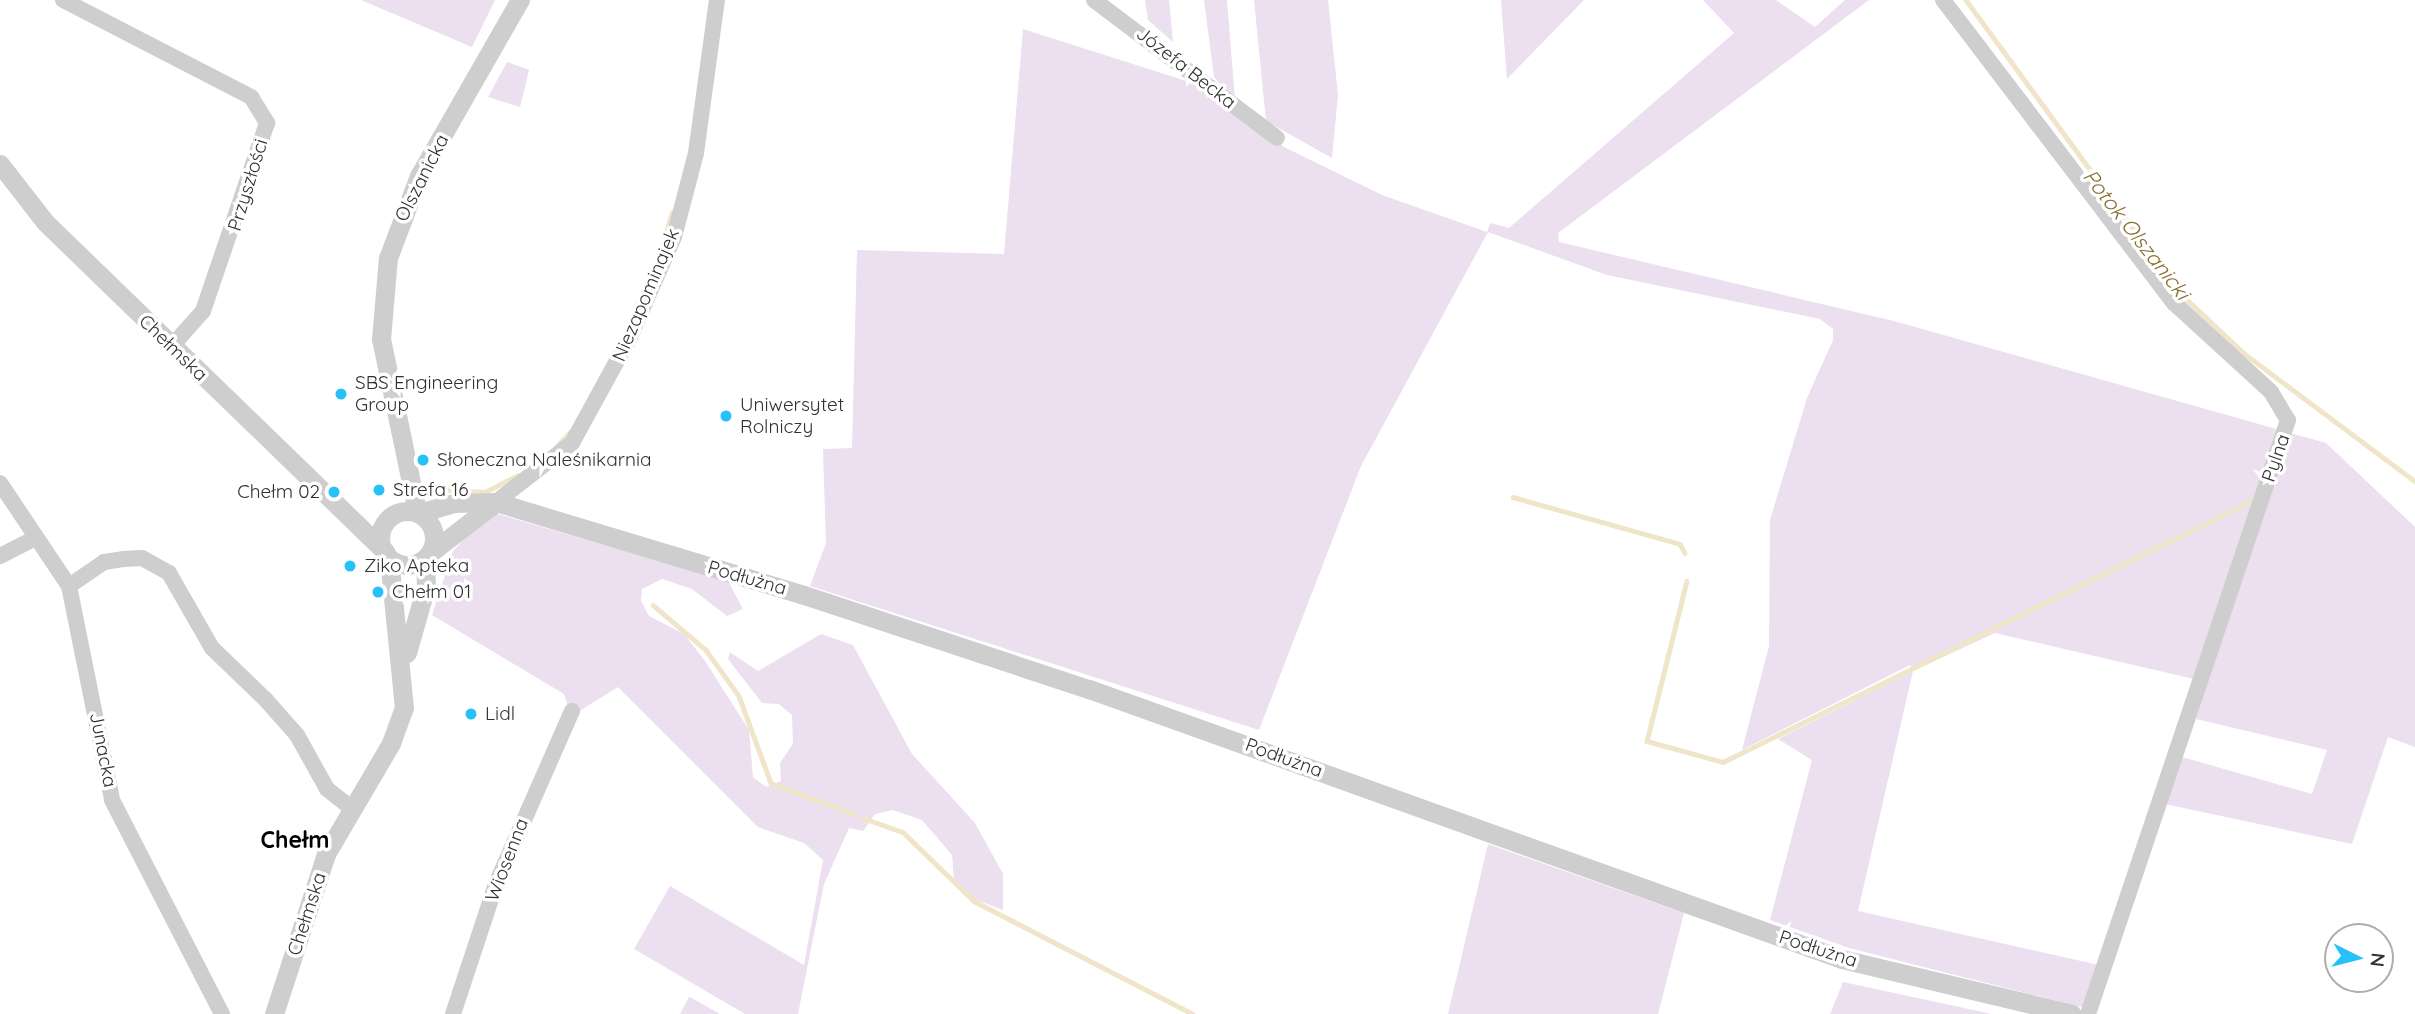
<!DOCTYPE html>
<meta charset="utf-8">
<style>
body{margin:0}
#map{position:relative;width:2415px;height:1014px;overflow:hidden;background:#fff;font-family:Quicksand,sans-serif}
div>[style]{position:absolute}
.green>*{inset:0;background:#ecdfef}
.stream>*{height:4.5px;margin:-2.25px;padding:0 2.25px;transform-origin:2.25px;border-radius:2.25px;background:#f0e5c9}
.minor>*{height:16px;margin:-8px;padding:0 8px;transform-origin:8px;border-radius:8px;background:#cecece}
.tertiary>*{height:19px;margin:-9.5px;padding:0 9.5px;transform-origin:9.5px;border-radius:9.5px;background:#cecece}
.tertiary>.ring{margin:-9.5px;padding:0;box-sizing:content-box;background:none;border:19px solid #cecece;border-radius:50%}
.dots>*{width:19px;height:19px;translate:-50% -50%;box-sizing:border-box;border:4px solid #fff;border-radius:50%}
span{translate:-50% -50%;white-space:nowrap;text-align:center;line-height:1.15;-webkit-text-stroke:7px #fff;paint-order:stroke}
.street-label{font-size:19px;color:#313131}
.poi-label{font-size:19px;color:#313131}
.left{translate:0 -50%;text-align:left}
.right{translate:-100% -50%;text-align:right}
.water-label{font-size:21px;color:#886f30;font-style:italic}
.quarter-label{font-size:23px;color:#000;font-weight:700}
.north{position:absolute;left:2324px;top:923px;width:70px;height:70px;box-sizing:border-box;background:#fff;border:2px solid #adadad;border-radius:50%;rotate:96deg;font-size:19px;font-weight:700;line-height:28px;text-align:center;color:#313131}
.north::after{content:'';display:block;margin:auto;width:24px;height:32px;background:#25c1f7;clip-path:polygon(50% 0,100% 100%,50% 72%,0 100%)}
</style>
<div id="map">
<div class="green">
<i style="clip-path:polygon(361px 0,495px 0,472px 47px)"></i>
<i style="clip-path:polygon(1145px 0,1169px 0,1173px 42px,1148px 20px)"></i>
<i style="clip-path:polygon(1204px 0,1227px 0,1235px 100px,1214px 77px)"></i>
<i style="clip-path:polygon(1254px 0,1328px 0,1338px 95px,1332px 158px,1266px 121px)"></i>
<i style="clip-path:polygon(1501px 0,1584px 0,1507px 79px)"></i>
<i style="clip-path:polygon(1703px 0,1776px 0,1815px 27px,1845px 0,1869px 0,1558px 233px,1559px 242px,1894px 321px,2326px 443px,2415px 527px,2415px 747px,2388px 737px,2352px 844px,2165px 804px,2182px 757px,2312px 794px,2327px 750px,2196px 719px,2207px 682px,1995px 633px,1913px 671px,1858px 911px,2099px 965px,2085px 1008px,1849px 948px,1770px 920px,1812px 760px,1778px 739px,1913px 671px,1910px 665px,1742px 750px,1769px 646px,1770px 520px,1807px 398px,1833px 340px,1833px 329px,1820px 319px,1607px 275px,1488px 232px,1361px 466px,1259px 730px,810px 586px,826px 543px,823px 449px,852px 448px,857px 250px,1004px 254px,1023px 29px,1199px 85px,1284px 147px,1382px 195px,1487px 232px,1490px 223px,1509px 228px,1734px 33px)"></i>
<i style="clip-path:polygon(507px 62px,529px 70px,520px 107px,488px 97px)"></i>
<i style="clip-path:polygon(491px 512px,728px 581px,743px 609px,727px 616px,692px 589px,662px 579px,642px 589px,641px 601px,649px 616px,684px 634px,705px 661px,749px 730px,753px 777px,766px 787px,781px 781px,780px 763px,793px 744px,792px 715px,779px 704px,762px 703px,728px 659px,730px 652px,758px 671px,821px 634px,853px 645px,912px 754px,975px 823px,1003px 874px,1003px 910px,974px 899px,954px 880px,952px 855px,922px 820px,893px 810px,875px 814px,863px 831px,849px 828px,824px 884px,798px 1014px,745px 1014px,634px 949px,670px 886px,804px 965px,823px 860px,804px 843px,758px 827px,618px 687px,578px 712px,568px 707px,564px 694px,432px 615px,453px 551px)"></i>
<i style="clip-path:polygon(1488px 844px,1684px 913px,1658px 1014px,1448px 1014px)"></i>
<i style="clip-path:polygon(1843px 982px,1992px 1014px,1830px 1014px)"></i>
<i style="clip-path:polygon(689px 997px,690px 997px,720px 1014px,680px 1014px)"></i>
</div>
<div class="stream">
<i style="left:1966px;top:0;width:364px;rotate:53.8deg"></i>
<i style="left:2181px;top:294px;width:88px;rotate:43.2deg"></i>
<i style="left:2245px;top:354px;width:212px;rotate:36.8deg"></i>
<i style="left:662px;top:245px;width:34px;rotate:-73deg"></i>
<i style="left:557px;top:446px;width:19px;rotate:-47deg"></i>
<i style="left:427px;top:489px;width:58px;rotate:3deg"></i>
<i style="left:485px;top:492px;width:37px;rotate:-27deg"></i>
<i style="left:1513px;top:497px;width:173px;rotate:15.7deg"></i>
<i style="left:1680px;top:544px;width:10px;rotate:61deg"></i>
<i style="left:1687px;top:581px;width:165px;rotate:104deg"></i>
<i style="left:1647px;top:741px;width:79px;rotate:15.4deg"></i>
<i style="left:1723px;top:762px;width:591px;rotate:-26.31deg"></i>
<i style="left:653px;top:605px;width:70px;rotate:40.3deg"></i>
<i style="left:706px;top:650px;width:57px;rotate:54.3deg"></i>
<i style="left:739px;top:696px;width:93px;rotate:69.8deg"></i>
<i style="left:771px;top:783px;width:89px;rotate:20.5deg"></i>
<i style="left:863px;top:818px;width:42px;rotate:19.3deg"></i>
<i style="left:903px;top:832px;width:99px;rotate:44.2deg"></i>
<i style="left:974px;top:901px;width:246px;rotate:27.3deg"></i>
</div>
<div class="minor">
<i style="left:63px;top:0;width:212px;rotate:27.3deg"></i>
<i style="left:251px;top:97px;width:31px;rotate:58deg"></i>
<i style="left:267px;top:123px;width:199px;rotate:108.8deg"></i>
<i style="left:203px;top:311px;width:48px;rotate:131.6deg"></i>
<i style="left:1094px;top:0;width:229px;rotate:37deg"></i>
<i style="left:1943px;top:0;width:381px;rotate:52.7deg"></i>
<i style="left:2174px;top:303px;width:132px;rotate:42.5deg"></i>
<i style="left:2271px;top:392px;width:33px;rotate:59deg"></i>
<i style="left:2288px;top:420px;width:627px;rotate:108.61deg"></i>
<i style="left:0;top:483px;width:124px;rotate:56.2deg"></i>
<i style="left:69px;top:586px;width:218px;rotate:78.6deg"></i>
<i style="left:112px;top:800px;width:241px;rotate:62.8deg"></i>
<i style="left:496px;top:502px;width:96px;rotate:-37.8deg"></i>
<i style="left:572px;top:443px;width:121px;rotate:-61.3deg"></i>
<i style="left:630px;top:337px;width:109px;rotate:-66.3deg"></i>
<i style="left:674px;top:237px;width:87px;rotate:-75.3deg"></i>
<i style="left:696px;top:153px;width:154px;rotate:-82.2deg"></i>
<i style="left:0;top:556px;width:37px;rotate:-27deg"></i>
<i style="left:69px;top:586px;width:42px;rotate:-34.4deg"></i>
<i style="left:104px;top:562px;width:19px;rotate:-9deg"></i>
<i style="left:123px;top:559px;width:19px;rotate:-3deg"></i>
<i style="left:142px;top:558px;width:31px;rotate:29deg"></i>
<i style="left:169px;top:573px;width:86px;rotate:60.2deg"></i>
<i style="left:212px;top:648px;width:75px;rotate:43.9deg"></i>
<i style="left:266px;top:700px;width:47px;rotate:48.5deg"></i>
<i style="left:297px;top:735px;width:62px;rotate:60.9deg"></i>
<i style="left:327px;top:789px;width:29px;rotate:38deg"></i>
<i style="left:453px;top:1014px;width:137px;rotate:-71.7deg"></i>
<i style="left:496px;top:884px;width:189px;rotate:-66.3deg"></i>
</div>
<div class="tertiary">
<i style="left:0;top:164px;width:73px;rotate:52.2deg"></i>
<i style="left:45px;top:222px;width:474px;rotate:44.1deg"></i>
<i class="ring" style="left:380px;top:511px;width:35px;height:35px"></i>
<i style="left:417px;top:511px;width:176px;rotate:-101.8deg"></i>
<i style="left:381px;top:339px;width:81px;rotate:-85.1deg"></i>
<i style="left:388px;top:258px;width:88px;rotate:-69.3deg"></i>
<i style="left:419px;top:176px;width:203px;rotate:-60.2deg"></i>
<i style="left:419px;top:513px;width:37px;rotate:-16deg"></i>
<i style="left:455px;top:503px;width:41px;rotate:-1.4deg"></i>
<i style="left:496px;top:502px;width:322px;rotate:16.8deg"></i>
<i style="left:804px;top:595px;width:300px;rotate:18.3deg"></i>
<i style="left:1089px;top:689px;width:800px;rotate:19.73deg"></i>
<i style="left:1842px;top:959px;width:236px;rotate:13.4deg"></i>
<i style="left:430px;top:553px;width:82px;rotate:-37.6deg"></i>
<i style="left:407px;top:653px;width:70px;rotate:-74.2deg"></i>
<i style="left:426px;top:586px;width:24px;rotate:-92deg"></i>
<i style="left:274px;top:1014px;width:168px;rotate:-72deg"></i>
<i style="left:326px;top:854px;width:129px;rotate:-59.6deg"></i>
<i style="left:391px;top:743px;width:37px;rotate:-70deg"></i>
<i style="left:404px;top:708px;width:151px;rotate:-95.7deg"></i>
</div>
<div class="dots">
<i style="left:341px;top:394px;background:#25c1f7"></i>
<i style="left:726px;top:416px;background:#25c1f7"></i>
<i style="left:423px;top:460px;background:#25c1f7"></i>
<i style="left:379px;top:490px;background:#25c1f7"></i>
<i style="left:334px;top:492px;background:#25c1f7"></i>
<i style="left:350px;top:566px;background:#25c1f7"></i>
<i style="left:378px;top:592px;background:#25c1f7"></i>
<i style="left:471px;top:714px;background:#25c1f7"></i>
</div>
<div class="street-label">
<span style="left:1186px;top:68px;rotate:38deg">Józefa Becka</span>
<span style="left:422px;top:178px;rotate:-63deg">Olszanicka</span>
<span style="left:248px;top:185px;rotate:-73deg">Przyszłości</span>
<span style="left:646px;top:295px;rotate:-67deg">Niezapominajek</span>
<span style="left:173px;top:348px;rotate:44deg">Chełmska</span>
<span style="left:2276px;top:458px;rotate:-71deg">Pylna</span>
<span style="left:747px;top:578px;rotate:16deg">Podłużna</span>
<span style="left:103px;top:750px;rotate:79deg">Junacka</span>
<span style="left:1284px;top:758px;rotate:20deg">Podłużna</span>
<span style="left:507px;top:860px;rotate:-69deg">Wiosenna</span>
<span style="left:307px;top:914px;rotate:-72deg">Chełmska</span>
<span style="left:1818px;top:949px;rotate:18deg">Podłużna</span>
</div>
<div class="poi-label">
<span class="left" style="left:355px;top:394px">SBS Engineering<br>Group</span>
<span class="left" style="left:740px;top:416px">Uniwersytet<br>Rolniczy</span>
<span class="left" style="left:437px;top:460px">Słoneczna Naleśnikarnia</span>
<span class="left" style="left:393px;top:490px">Strefa 16</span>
<span class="right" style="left:320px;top:492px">Chełm 02</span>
<span class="left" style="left:364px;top:566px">Ziko Apteka</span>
<span class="left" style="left:392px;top:592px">Chełm 01</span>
<span class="left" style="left:485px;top:714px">Lidl</span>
</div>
<div class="water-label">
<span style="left:2137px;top:234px;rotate:52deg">Potok Olszanicki</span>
</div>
<div class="quarter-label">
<span style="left:295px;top:840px">Chełm</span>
</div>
<div class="north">N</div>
</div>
